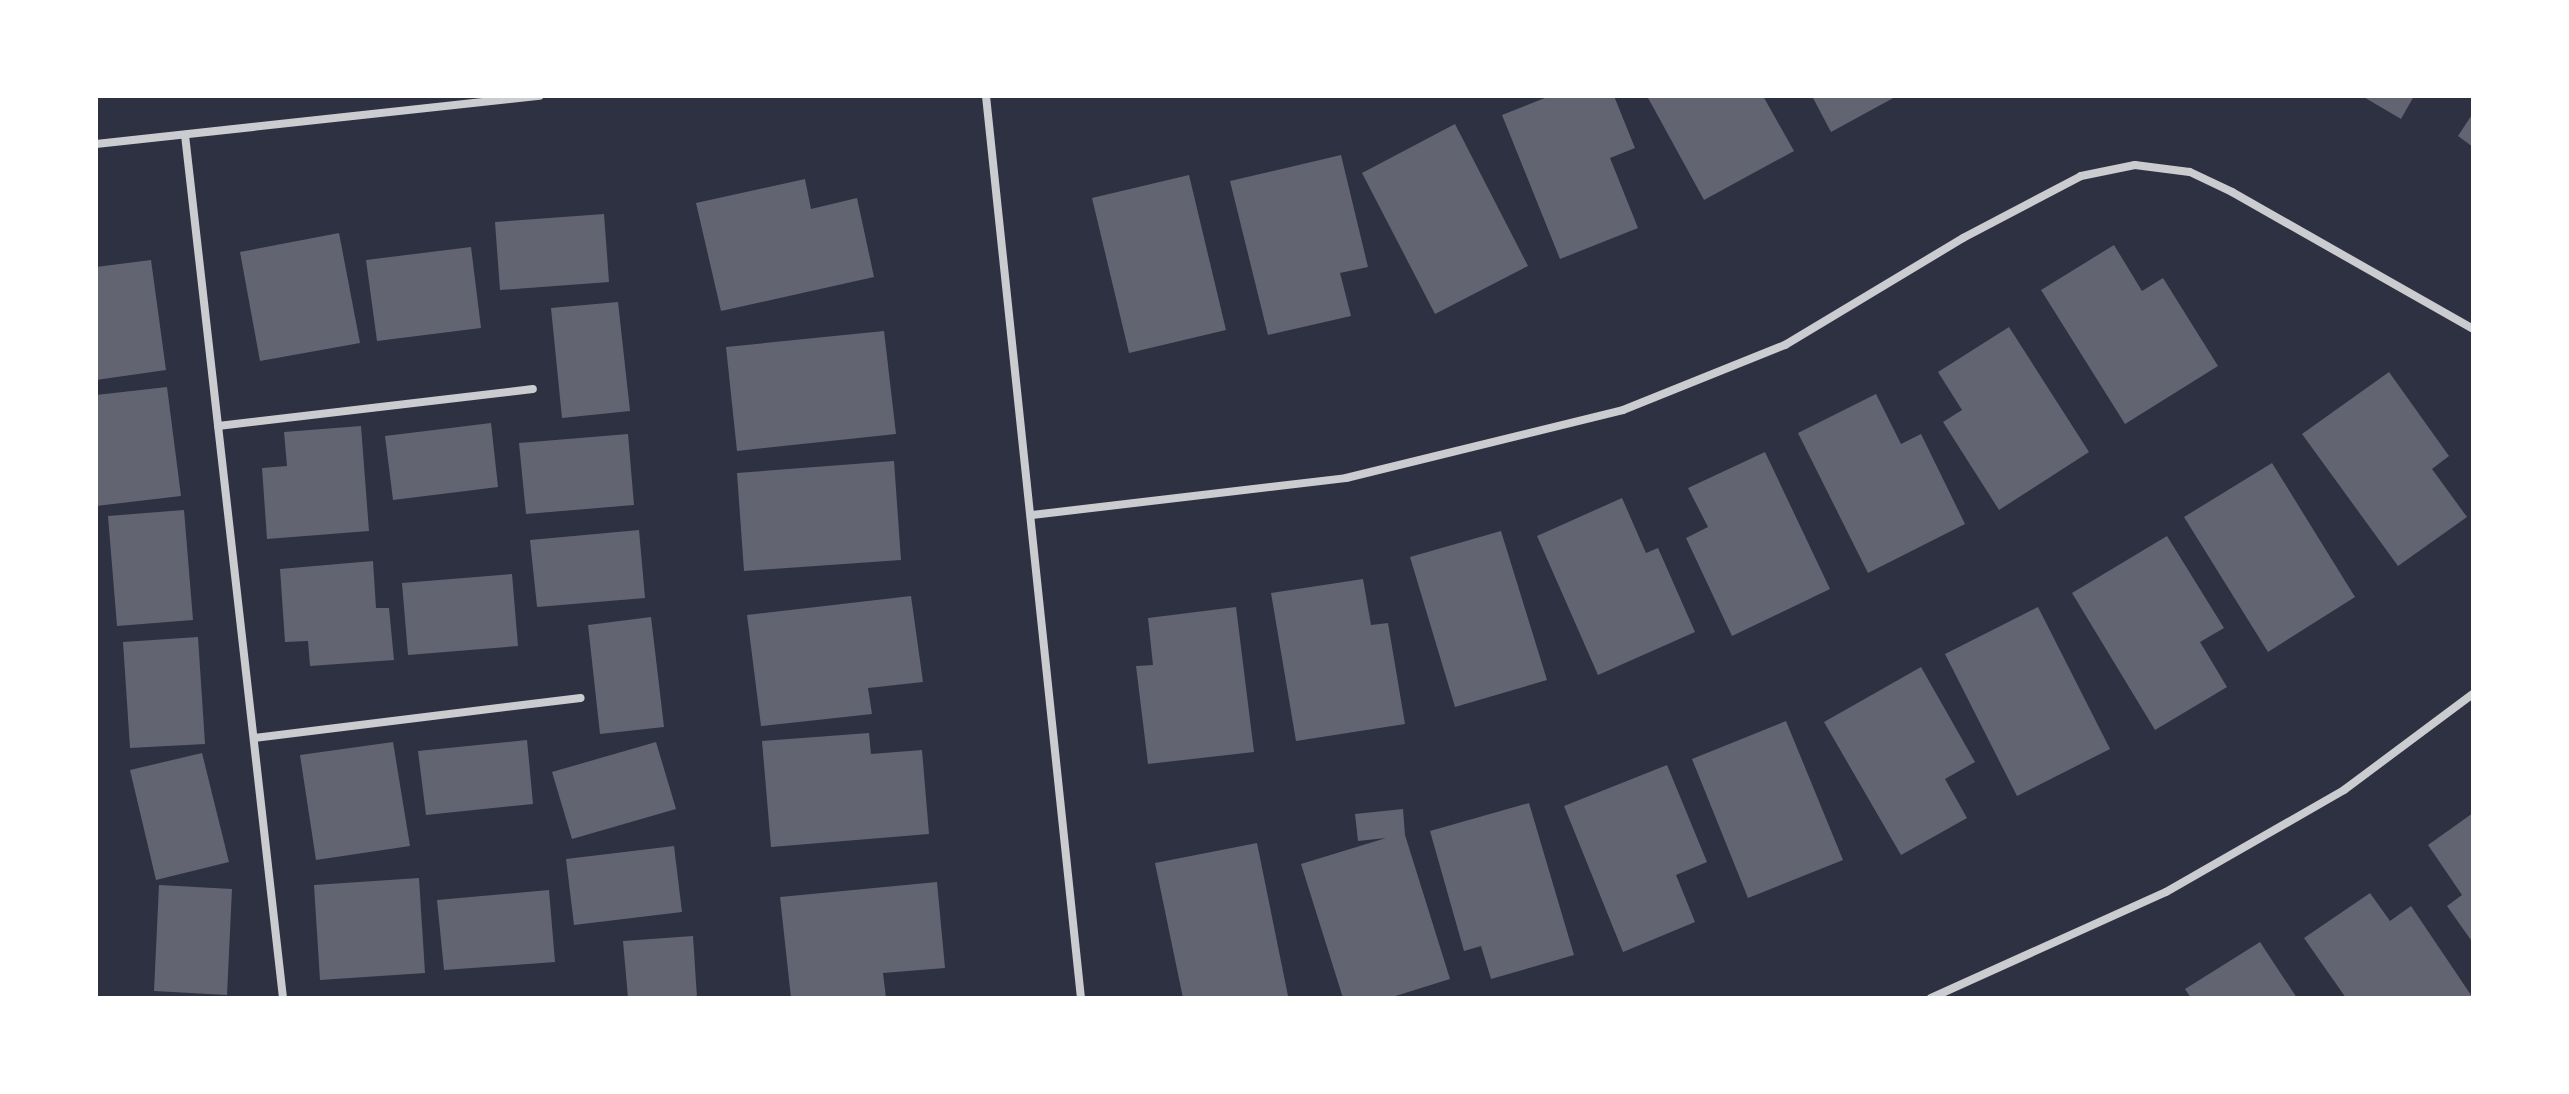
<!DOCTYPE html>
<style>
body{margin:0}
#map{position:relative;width:2569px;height:1094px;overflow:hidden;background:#2d3142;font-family:"Times New Roman",serif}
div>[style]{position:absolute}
.building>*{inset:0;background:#626471}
.minor>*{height:8px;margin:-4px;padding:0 4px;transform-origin:4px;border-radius:4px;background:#caccd0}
span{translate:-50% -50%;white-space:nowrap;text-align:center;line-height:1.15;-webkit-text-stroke:6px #fff;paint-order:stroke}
.frame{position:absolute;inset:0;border:98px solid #fff;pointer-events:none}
</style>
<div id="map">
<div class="building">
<i style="clip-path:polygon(1550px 96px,1614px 96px,1635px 148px,1610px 158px,1638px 228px,1560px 259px,1502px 115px)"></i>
<i style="clip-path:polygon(1647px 96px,1763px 96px,1794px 151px,1704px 200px)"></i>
<i style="clip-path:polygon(1812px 96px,1897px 96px,1831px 132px)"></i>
<i style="clip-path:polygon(2362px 96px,2414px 96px,2401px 119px)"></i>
<i style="clip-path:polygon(2473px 113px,2473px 147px,2458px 136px)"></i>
<i style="clip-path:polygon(1455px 124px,1528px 266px,1435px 314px,1362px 173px)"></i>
<i style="clip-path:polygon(1341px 155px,1368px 267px,1340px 273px,1351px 316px,1268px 335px,1230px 181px)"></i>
<i style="clip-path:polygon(1189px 175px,1226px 330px,1129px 353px,1092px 198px)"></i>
<i style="clip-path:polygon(805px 179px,811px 209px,857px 198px,874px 277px,721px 311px,696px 203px)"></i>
<i style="clip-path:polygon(604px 214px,609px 282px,500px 290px,495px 222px)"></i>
<i style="clip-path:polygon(339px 233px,360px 343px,260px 361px,240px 252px)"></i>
<i style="clip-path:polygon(2114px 245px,2142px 291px,2163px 278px,2218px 366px,2125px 424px,2041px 290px)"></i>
<i style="clip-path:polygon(471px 247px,481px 328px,377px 341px,366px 260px)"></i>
<i style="clip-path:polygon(151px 260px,166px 370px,96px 380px,96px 267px)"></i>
<i style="clip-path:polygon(618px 302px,630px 411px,562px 418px,551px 308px)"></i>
<i style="clip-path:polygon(2009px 327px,2089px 452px,1999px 510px,1943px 422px,1962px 410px,1938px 372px)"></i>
<i style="clip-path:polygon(884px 331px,896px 434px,737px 451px,726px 347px)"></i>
<i style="clip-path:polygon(2389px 372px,2449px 456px,2432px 469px,2467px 517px,2398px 566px,2302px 434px)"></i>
<i style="clip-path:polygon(167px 387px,181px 496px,96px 506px,96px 395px)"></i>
<i style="clip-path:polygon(1876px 394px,1901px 444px,1921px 434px,1965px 524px,1868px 573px,1798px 433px)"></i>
<i style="clip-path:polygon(491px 423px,498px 487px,393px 500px,385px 436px)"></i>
<i style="clip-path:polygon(361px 426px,369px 531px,267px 539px,262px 468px,287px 466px,284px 432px)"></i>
<i style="clip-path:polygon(628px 434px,634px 505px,526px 514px,519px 443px)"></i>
<i style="clip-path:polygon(1765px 452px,1830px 589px,1732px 636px,1686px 538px,1708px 527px,1688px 488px)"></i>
<i style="clip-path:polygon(894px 461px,901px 560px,744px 571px,737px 473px)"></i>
<i style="clip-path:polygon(2272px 463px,2355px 597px,2268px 652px,2184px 517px)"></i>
<i style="clip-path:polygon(1622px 498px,1646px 553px,1658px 548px,1695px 632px,1598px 675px,1537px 536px)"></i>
<i style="clip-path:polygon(184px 510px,193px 620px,117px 626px,108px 516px)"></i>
<i style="clip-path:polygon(639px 530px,645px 598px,537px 607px,530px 540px)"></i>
<i style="clip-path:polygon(1501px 531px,1547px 680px,1455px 707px,1410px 557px)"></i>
<i style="clip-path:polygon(2167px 536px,2224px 628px,2200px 642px,2227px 687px,2155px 730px,2072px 593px)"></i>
<i style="clip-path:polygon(373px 561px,376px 608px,389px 608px,394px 660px,310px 666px,308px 641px,285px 642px,280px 569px)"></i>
<i style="clip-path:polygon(512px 574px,518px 646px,408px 655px,402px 583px)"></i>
<i style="clip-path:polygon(1363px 579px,1371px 625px,1388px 623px,1405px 724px,1296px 741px,1271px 593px)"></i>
<i style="clip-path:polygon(911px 596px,923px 682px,868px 688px,872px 714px,761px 726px,747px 615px)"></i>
<i style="clip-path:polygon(1236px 607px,1254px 752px,1148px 764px,1136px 666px,1153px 665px,1148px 618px)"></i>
<i style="clip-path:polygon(2038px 607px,2110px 749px,2017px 796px,1945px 654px)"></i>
<i style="clip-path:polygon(651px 617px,664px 727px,600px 734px,588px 625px)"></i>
<i style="clip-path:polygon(198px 637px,205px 744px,130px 748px,123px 642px)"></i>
<i style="clip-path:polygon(1921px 667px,1975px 762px,1945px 779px,1967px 818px,1901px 855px,1824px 722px)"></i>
<i style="clip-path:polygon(1786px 721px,1843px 860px,1748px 898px,1692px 759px)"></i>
<i style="clip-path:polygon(869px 733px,871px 754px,922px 750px,929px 834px,771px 847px,762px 741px)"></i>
<i style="clip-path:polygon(527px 740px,533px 804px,426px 815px,418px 751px)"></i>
<i style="clip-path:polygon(393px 742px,410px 846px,316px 860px,300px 755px)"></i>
<i style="clip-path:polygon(656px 742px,676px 809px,572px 839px,552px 772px)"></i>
<i style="clip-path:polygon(202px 753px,229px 862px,156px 880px,130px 770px)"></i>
<i style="clip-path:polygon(1667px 765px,1707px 862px,1676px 875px,1695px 922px,1623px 952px,1564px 806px)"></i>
<i style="clip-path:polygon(1529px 803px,1574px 955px,1491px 979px,1481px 946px,1464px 951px,1430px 831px)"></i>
<i style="clip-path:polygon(1403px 809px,1405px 835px,1450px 979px,1389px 998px,1343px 998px,1301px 864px,1386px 838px,1358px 841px,1355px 814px)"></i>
<i style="clip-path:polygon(2473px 813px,2473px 943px,2447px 906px,2462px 895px,2428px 845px)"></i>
<i style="clip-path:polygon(1257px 843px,1288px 996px,1183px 998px,1155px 863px)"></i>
<i style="clip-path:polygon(674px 846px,682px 912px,574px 925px,566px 859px)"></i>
<i style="clip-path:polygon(419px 878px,425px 973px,320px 980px,314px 885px)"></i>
<i style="clip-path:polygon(937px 882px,945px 968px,883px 973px,886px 998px,791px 998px,780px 897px)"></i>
<i style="clip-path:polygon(159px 885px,232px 889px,227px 995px,154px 991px)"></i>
<i style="clip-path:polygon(549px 890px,555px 962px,444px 970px,437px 900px)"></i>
<i style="clip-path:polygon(2370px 893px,2390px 921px,2411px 906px,2473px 998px,2346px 998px,2304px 938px)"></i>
<i style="clip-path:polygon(693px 936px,697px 998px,628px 998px,623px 941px)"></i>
<i style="clip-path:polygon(2260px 942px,2297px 998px,2191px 998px,2185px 989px)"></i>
</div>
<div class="minor">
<i style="left:986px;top:96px;width:907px;rotate:83.99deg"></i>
<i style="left:185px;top:135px;width:869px;rotate:83.52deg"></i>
<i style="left:96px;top:144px;width:446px;rotate:-6.2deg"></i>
<i style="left:218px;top:426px;width:317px;rotate:-6.7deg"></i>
<i style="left:1032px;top:515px;width:316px;rotate:-6.7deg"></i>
<i style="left:1346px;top:478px;width:285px;rotate:-13.8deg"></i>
<i style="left:1623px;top:410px;width:175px;rotate:-21.9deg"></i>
<i style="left:1785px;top:345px;width:208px;rotate:-31deg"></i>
<i style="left:1963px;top:238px;width:133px;rotate:-27.7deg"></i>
<i style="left:2081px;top:176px;width:55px;rotate:-11.5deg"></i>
<i style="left:2135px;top:165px;width:55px;rotate:7.3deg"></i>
<i style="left:2190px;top:172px;width:47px;rotate:25.5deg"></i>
<i style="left:2232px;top:192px;width:277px;rotate:29.6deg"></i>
<i style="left:254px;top:738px;width:329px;rotate:-7deg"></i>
<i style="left:1931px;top:998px;width:258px;rotate:-24.3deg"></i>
<i style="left:2166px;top:892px;width:205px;rotate:-29.8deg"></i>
<i style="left:2344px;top:790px;width:161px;rotate:-36.7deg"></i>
</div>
<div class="frame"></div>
</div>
